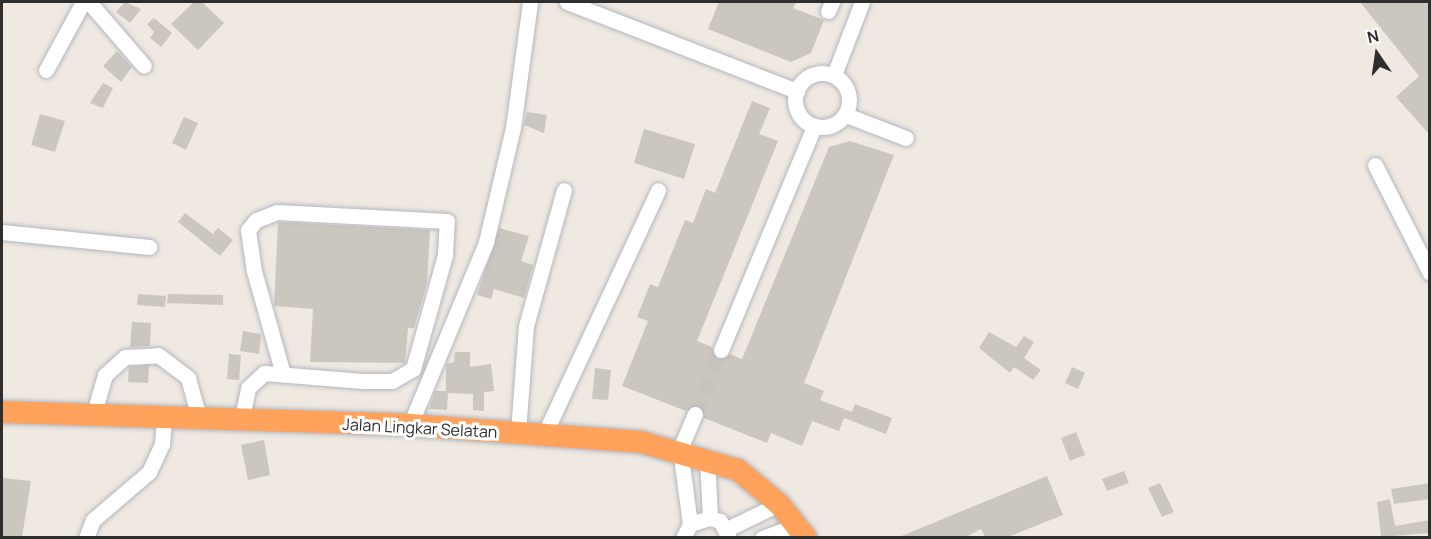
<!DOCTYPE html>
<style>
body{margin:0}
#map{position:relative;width:1431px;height:539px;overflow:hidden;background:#efe9e1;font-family:Manrope,sans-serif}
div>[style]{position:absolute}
.building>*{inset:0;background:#cbc7bf}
.minor-tunnel>*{height:15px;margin-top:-7.5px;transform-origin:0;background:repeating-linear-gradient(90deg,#c8c4bd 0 15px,transparent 0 23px)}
.roads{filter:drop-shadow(0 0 2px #b4b7c1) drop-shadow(0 0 2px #b4b7c1)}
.minor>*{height:15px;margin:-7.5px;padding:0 7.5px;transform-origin:7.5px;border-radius:7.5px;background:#fff}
.minor>.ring{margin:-7.5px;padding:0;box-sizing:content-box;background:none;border:15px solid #fff;border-radius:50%}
.highway>*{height:22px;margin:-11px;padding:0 11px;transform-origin:11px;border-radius:11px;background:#ffa35c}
span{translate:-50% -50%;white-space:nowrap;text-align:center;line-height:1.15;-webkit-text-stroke:6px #fff;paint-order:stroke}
.street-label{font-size:16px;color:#2e2e2e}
.frame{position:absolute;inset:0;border:3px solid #2e2e2e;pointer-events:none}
.north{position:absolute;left:1347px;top:24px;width:60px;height:60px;-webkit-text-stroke:4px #fff;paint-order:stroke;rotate:347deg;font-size:16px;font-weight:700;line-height:24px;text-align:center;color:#2e2e2e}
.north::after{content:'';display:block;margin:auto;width:21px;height:27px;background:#2e2e2e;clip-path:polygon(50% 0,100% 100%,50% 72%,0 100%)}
</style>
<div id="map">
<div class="building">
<i style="clip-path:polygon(125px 2px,141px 9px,130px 23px,116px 12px)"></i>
<i style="clip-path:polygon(194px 2px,202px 2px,224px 23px,198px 50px,171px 24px)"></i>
<i style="clip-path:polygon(719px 2px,796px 2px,793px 8px,824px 20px,811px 53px,791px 62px,708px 29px)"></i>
<i style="clip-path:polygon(1360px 2px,1430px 2px,1430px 135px,1396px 97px,1419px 76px)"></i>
<i style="clip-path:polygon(154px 18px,172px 33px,161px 47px,150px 38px,154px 32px,147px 24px)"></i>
<i style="clip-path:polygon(117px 51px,132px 67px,121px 82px,103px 66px)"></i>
<i style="clip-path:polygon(103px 83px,113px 88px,103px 108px,90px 103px)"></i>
<i style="clip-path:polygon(752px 101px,770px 108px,759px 134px,778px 141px,697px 341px,712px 347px,718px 359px,730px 354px,742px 359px,829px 147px,850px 141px,894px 155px,804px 383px,824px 391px,820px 400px,852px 412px,855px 404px,892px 418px,886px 434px,844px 418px,839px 431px,812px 421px,802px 446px,771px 433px,767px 443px,704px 418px,698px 405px,686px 411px,622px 386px,648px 321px,637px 317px,650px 284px,658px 287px,685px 220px,693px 223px,706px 189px,715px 193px)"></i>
<i style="clip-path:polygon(527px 112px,547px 115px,544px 133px,524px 125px)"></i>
<i style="clip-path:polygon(40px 114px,65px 121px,55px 152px,31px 145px)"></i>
<i style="clip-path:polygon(184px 117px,198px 123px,186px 150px,172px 143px)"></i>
<i style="clip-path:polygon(644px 129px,695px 144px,684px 179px,634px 163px)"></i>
<i style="clip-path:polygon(185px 213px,213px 234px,218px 228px,233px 240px,220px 256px,178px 222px)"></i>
<i style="clip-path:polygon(278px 222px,430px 230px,427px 283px,414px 328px,408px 328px,405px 363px,310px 362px,313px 309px,274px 306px)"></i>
<i style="clip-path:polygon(499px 228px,529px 236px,521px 261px,533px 265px,524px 298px,494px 289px,491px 299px,477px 295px)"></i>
<i style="clip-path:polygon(138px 294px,166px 296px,165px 307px,137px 305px)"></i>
<i style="clip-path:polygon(168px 294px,223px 295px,223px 305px,167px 303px)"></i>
<i style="clip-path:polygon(132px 322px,151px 323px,150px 346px,130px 347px)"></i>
<i style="clip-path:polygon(243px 331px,261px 334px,259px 354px,240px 351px)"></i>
<i style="clip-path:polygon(989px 332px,1016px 347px,1024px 336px,1034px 342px,1024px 358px,1041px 370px,1033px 380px,1014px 367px,1010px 373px,979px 348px)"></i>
<i style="clip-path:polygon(455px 352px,470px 352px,470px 367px,491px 364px,494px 391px,484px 392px,484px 411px,473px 410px,473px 394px,448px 393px,447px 410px,429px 409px,435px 391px,446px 391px,446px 364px,454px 362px)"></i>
<i style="clip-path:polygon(229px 354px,241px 355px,239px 380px,227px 379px)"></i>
<i style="clip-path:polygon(149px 365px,148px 383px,128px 382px,129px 367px)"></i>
<i style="clip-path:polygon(1072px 367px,1085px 373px,1078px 389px,1065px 383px)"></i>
<i style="clip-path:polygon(595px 368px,611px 370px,608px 400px,592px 399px)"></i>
<i style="clip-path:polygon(1076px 432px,1085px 455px,1070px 461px,1061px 438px)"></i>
<i style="clip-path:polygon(264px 440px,270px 475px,248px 480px,241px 445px)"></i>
<i style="clip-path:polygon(1124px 471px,1129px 483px,1107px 491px,1102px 479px)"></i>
<i style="clip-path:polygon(1047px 476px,1063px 515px,1008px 537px,985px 537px,981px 529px,966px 537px,899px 537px)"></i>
<i style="clip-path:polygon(2px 478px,31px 481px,22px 537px,2px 537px)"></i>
<i style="clip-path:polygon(1160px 483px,1174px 512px,1162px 517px,1148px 488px)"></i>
<i style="clip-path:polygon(1430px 483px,1430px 499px,1394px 504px,1391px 489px)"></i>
<i style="clip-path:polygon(1390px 499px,1395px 526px,1430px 520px,1430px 533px,1381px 537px,1377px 502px)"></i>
</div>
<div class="minor-tunnel">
<i style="left:695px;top:414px;width:69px;rotate:-67.9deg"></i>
</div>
<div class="roads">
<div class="minor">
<i style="left:89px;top:2px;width:84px;rotate:49.3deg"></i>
<i style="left:567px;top:2px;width:247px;rotate:21.2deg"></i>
<i style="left:828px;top:11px;width:10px;rotate:-66deg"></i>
<i style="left:46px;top:70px;width:77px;rotate:-61.4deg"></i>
<i class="ring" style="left:795px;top:73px;width:39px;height:39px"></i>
<i style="left:834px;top:75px;width:78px;rotate:-69deg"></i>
<i style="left:846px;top:115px;width:64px;rotate:21deg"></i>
<i style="left:1375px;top:165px;width:121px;rotate:63deg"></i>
<i style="left:2px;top:232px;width:148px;rotate:5.8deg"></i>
<i style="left:721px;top:350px;width:242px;rotate:-67.4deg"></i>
<i style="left:93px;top:416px;width:43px;rotate:-73.7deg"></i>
<i style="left:105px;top:375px;width:27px;rotate:-42deg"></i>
<i style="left:125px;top:357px;width:33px;rotate:-3deg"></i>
<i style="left:158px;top:355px;width:38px;rotate:37deg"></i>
<i style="left:188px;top:378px;width:45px;rotate:74.4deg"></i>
<i style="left:241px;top:422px;width:35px;rotate:-78deg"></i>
<i style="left:248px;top:388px;width:22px;rotate:-43deg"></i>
<i style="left:264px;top:373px;width:99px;rotate:4.6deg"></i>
<i style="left:363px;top:381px;width:29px"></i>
<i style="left:392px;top:381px;width:24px;rotate:-30deg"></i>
<i style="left:413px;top:369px;width:118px;rotate:-74.3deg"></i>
<i style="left:445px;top:255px;width:34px;rotate:-87deg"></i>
<i style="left:447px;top:221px;width:170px;rotate:-177deg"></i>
<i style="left:277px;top:212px;width:22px;rotate:159deg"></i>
<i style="left:256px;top:220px;width:13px;rotate:129deg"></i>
<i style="left:248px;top:230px;width:41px;rotate:81.7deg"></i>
<i style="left:254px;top:271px;width:107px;rotate:74.3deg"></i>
<i style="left:410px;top:425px;width:198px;rotate:-67.4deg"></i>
<i style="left:486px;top:242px;width:117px;rotate:-76.7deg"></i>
<i style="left:513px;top:128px;width:127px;rotate:-82.3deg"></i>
<i style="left:518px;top:432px;width:106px;rotate:-85.7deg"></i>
<i style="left:526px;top:326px;width:141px;rotate:-74.4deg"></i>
<i style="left:544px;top:435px;width:270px;rotate:-65deg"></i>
<i style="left:707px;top:458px;width:60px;rotate:87.1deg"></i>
<i style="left:690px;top:524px;width:76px;rotate:-97.6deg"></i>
<i style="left:680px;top:449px;width:38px;rotate:-67deg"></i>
<i style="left:727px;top:529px;width:58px;rotate:-25.7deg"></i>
<i style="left:86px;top:538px;width:19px;rotate:-69deg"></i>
<i style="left:93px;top:520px;width:74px;rotate:-40.6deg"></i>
<i style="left:149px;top:472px;width:31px;rotate:-65deg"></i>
<i style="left:162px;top:444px;width:24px;rotate:-85deg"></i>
<i style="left:683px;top:538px;width:16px;rotate:-63deg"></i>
<i style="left:690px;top:524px;width:21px;rotate:-17deg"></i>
<i style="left:710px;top:518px;width:10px;rotate:17deg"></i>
<i style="left:720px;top:521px;width:19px;rotate:62deg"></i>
<i style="left:762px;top:538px;width:37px;rotate:-20deg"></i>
</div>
<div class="highway">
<i style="left:2px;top:412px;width:408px;rotate:1.8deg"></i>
<i style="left:410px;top:425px;width:232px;rotate:4.2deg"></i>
<i style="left:641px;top:442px;width:101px;rotate:16.1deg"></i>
<i style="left:738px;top:470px;width:53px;rotate:39.7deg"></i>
<i style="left:779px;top:504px;width:43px;rotate:51.5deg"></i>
</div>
</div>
<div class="street-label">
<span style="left:420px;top:428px;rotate:3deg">Jalan Lingkar Selatan</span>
</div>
<div class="frame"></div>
<div class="north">N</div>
</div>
